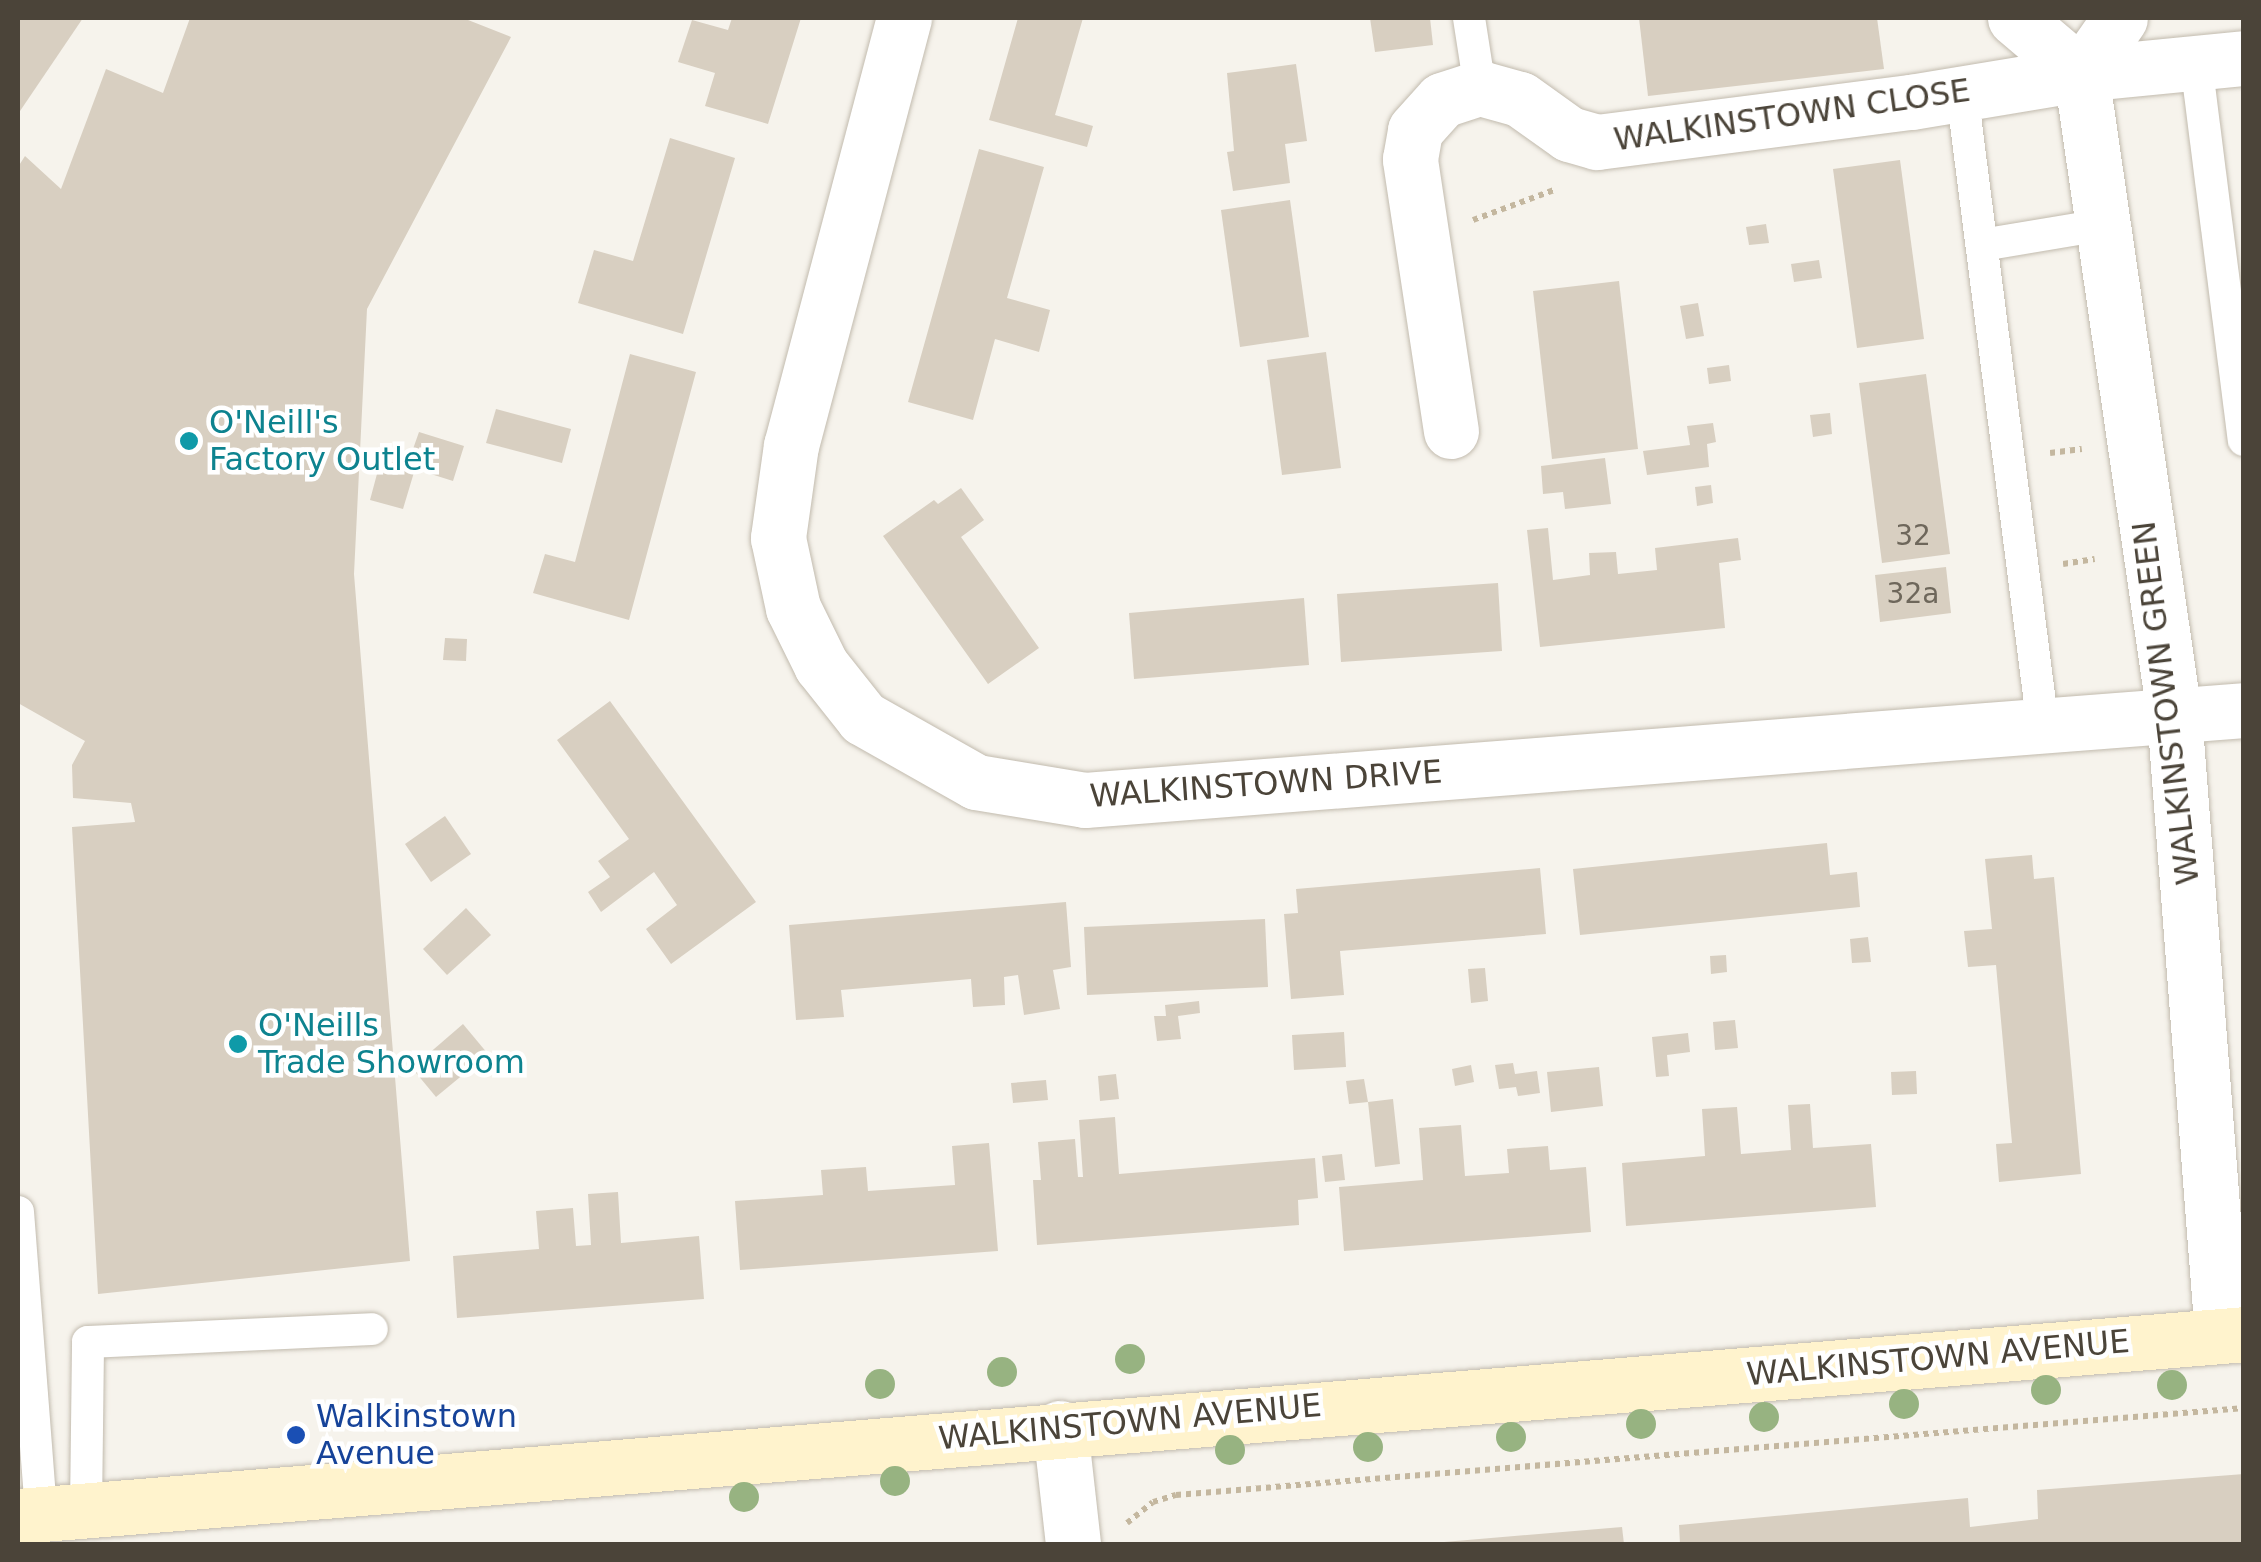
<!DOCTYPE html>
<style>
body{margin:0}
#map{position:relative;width:2261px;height:1562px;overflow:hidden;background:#f6f3ec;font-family:"DejaVu Sans",sans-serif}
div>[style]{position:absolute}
.building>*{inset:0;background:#d8cfc1}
.path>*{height:6px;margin-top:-3px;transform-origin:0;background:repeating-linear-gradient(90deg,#c4b79f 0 5px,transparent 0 10px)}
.roads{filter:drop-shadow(0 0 2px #c2bbae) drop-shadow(0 0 2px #c2bbae)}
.service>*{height:32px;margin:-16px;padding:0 16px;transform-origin:16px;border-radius:16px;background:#fff}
.minor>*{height:55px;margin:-27.5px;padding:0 27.5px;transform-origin:27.5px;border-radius:27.5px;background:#fff}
.secondary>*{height:55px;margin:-27.5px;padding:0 27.5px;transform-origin:27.5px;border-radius:27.5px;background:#fff3cd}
.trees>*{width:30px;height:30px;margin:-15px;border-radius:50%;background:#97b381}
.dots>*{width:28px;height:28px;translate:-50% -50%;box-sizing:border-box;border:5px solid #fff;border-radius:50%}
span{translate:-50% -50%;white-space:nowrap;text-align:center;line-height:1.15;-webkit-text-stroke:9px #fff;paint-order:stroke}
.number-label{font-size:28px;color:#6e675b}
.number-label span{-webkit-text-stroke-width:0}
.street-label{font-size:32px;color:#4b4439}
.culture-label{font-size:32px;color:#0d838f}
.left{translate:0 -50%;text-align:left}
.transit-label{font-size:32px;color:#164399}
.frame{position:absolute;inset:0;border:20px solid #4b4439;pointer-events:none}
</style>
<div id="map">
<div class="building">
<i style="clip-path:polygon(18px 18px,83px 18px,18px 114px)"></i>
<i style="clip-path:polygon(190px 18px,463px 18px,511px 37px,367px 309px,354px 574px,410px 1261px,98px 1294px,72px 827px,135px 822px,131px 803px,73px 798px,72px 765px,85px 741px,18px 703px,18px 167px,25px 156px,61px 189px,106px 69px,163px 93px)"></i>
<i style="clip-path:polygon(732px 18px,801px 18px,768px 124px,705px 106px,715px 73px,678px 62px,692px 20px,728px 30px)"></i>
<i style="clip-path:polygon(1018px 18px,1083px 18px,1055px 115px,1093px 126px,1087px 147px,989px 120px)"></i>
<i style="clip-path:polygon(1370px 18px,1430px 18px,1433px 45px,1375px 52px)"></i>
<i style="clip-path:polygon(1639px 18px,1877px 18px,1884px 69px,1648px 96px)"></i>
<i style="clip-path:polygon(1296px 64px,1307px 141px,1285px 144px,1290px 183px,1233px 191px,1227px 152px,1234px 151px,1227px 73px)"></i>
<i style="clip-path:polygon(670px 138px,735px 158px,683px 334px,578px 303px,594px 250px,633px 261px)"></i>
<i style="clip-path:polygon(979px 149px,1044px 167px,1007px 298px,1050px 310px,1039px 352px,995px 339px,973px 420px,908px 402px)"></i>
<i style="clip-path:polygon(1900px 160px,1924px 339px,1857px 348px,1833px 169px)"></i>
<i style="clip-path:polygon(1290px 200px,1309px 337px,1240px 347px,1221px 210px)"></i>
<i style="clip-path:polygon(1766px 224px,1769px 243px,1749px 245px,1746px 227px)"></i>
<i style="clip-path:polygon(1819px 260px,1822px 278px,1794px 282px,1791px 264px)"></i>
<i style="clip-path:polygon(1619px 281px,1638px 449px,1552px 459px,1533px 291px)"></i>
<i style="clip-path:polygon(1698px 303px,1704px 336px,1686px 339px,1680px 306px)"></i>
<i style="clip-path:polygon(1326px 352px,1341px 468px,1282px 475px,1267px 360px)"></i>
<i style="clip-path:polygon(630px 354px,696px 372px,629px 620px,533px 593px,545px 554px,575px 562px)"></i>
<i style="clip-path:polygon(1729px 365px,1731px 381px,1709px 384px,1707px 368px)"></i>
<i style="clip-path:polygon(1926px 374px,1950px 554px,1882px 563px,1859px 383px)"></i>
<i style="clip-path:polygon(496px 409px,571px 429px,562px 463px,486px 443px)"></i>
<i style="clip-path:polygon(1830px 413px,1832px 434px,1813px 437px,1810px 415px)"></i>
<i style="clip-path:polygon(1713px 423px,1716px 442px,1707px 444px,1709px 467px,1647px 475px,1643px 451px,1690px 445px,1687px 426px)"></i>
<i style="clip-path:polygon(419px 432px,464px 446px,453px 481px,415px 469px,403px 509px,370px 500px,381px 459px,407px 466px)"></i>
<i style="clip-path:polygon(1605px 458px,1611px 504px,1565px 509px,1563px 492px,1543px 494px,1541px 466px)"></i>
<i style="clip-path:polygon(1711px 485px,1713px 503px,1697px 506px,1695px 487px)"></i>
<i style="clip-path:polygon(961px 488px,984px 520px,961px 537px,1039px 648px,988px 684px,883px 536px,934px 500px,938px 504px)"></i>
<i style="clip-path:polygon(1548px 528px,1553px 580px,1590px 575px,1589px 553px,1616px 552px,1618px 574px,1657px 570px,1655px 548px,1738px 538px,1741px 560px,1719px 563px,1725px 628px,1540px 647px,1527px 530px)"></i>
<i style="clip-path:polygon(1946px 567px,1951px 613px,1880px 622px,1875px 575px)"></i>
<i style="clip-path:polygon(1498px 583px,1502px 651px,1341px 662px,1337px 594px)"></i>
<i style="clip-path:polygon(1304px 598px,1309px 665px,1134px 679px,1129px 613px)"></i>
<i style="clip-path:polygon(445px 638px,467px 639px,466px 661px,443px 660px)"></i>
<i style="clip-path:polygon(610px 701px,756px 902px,671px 964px,646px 929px,677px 905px,654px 872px,601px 912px,588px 892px,610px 877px,598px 861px,629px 839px,557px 740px)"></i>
<i style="clip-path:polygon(445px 816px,471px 854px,431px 882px,405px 844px)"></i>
<i style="clip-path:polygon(1827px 843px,1830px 875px,1857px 872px,1860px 907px,1580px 935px,1573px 869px)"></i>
<i style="clip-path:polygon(2032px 855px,2034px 879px,2054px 877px,2081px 1174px,1999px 1182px,1996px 1144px,2012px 1143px,1996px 965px,1968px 967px,1964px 931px,1992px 929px,1985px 859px)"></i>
<i style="clip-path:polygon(1540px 868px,1546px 934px,1340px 951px,1344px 995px,1291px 999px,1284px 914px,1298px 913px,1296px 889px)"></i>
<i style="clip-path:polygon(1066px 902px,1071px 967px,1053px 970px,1060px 1009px,1024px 1015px,1018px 975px,1004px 977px,1005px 1005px,973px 1007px,971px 979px,924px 983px,841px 990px,844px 1017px,796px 1020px,789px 925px)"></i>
<i style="clip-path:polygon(466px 908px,491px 935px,447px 975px,423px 949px)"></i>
<i style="clip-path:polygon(1265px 919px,1268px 987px,1087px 995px,1084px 927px)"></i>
<i style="clip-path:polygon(1868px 937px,1871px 962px,1852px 963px,1850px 939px)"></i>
<i style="clip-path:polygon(1726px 955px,1727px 972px,1711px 974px,1710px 956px)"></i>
<i style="clip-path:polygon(1485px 968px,1488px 1001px,1471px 1003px,1468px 969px)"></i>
<i style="clip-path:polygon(1199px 1001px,1200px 1013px,1178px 1016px,1181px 1039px,1157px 1041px,1154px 1016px,1166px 1016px,1165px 1005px)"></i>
<i style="clip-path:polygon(1735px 1020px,1738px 1048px,1715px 1050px,1713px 1022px)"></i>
<i style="clip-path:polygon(463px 1024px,488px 1054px,436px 1097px,412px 1068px)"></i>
<i style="clip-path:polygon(1344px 1032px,1346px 1067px,1294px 1070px,1292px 1035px)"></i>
<i style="clip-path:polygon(1688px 1033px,1690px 1052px,1667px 1055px,1669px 1076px,1656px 1077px,1652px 1037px)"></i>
<i style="clip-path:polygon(1513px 1063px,1515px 1074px,1537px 1071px,1540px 1093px,1518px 1096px,1516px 1087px,1499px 1089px,1495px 1065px)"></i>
<i style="clip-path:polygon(1471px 1065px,1474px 1082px,1455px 1086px,1452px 1069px)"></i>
<i style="clip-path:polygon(1599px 1067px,1603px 1106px,1551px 1112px,1547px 1072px)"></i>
<i style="clip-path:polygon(1916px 1071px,1917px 1094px,1892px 1095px,1891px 1072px)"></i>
<i style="clip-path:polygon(1116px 1074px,1119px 1099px,1100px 1101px,1098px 1076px)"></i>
<i style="clip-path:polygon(1364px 1079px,1368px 1102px,1393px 1099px,1400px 1164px,1375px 1167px,1368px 1102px,1349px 1104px,1346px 1081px)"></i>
<i style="clip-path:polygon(1046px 1080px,1048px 1100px,1013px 1103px,1011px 1083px)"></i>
<i style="clip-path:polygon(1810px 1104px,1813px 1148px,1871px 1144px,1876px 1207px,1626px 1226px,1622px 1163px,1705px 1156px,1702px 1109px,1737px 1107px,1741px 1154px,1791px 1150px,1788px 1105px)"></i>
<i style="clip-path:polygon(1115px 1117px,1119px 1174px,1315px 1158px,1318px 1198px,1298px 1200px,1299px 1225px,1037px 1245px,1033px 1180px,1041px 1180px,1038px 1142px,1075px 1139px,1078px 1177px,1083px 1177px,1079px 1120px)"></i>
<i style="clip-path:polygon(1461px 1125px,1465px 1176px,1509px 1173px,1507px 1149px,1548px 1146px,1550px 1170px,1586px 1167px,1591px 1232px,1344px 1251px,1339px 1187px,1423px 1180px,1419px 1128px)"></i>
<i style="clip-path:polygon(989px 1143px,998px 1251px,740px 1270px,735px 1201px,823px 1195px,821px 1170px,866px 1167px,868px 1191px,955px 1185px,952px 1146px)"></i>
<i style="clip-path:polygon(1342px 1154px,1345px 1180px,1325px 1182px,1322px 1156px)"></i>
<i style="clip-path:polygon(618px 1192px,621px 1243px,699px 1236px,704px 1299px,457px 1318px,453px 1256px,539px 1249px,536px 1211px,573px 1208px,576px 1246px,591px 1245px,588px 1194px)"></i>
<i style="clip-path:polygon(2244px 1474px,2244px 1542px,1680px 1544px,1679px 1525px,1968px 1498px,1970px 1527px,2038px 1519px,2037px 1490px)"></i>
<i style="clip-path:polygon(1622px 1527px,1624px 1544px,1444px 1544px,1444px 1542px)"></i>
</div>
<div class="path">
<i style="left:1473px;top:220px;width:86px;rotate:-20.3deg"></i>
<i style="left:2050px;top:453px;width:32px;rotate:-7deg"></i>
<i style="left:2063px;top:564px;width:32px;rotate:-9deg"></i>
<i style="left:1127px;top:1523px;width:33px;rotate:-39deg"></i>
<i style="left:1153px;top:1502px;width:24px;rotate:-17deg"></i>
<i style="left:1176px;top:1495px;width:1072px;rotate:-4.66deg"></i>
</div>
<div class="roads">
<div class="service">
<i style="left:1469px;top:18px;width:71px;rotate:81.1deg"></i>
<i style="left:2196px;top:62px;width:381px;rotate:82.8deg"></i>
<i style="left:1962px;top:93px;width:638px;rotate:82.71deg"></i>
<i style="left:1982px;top:245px;width:122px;rotate:-9.5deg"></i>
<i style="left:18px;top:1212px;width:303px;rotate:85.6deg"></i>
<i style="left:86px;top:1510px;width:168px;rotate:-89.3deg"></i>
<i style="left:88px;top:1342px;width:284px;rotate:-2.6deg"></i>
</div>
<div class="minor">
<i style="left:904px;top:18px;width:442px;rotate:104.8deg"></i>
<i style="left:791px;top:445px;width:94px;rotate:98deg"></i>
<i style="left:778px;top:538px;width:72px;rotate:77.9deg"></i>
<i style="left:793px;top:608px;width:64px;rotate:63.8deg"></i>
<i style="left:821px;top:665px;width:68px;rotate:51.6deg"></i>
<i style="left:863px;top:718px;width:130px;rotate:29.5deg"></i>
<i style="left:976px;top:782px;width:110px;rotate:9.4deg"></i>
<i style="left:1085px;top:800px;width:1162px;rotate:-4.44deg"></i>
<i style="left:2015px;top:18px;width:87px;rotate:40.3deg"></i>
<i style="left:2081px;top:74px;width:68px;rotate:-55.1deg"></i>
<i style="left:2081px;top:74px;width:647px;rotate:81.73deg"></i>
<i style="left:2174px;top:714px;width:623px;rotate:85.58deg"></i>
<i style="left:1451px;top:431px;width:275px;rotate:-98.6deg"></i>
<i style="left:1410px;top:159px;width:29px;rotate:-80deg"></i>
<i style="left:1415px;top:130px;width:40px;rotate:-48deg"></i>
<i style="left:1442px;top:100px;width:40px;rotate:-18deg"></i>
<i style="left:1480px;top:88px;width:41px;rotate:15.4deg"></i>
<i style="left:1520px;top:99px;width:60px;rotate:35.5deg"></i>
<i style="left:1569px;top:134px;width:29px;rotate:16deg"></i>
<i style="left:1597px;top:142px;width:317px;rotate:-7.3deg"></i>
<i style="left:1911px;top:102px;width:172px;rotate:-9.4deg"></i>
<i style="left:2081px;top:74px;width:164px;rotate:-5.6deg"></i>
<i style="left:1060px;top:1428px;width:117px;rotate:83.6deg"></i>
</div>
<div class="secondary">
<i style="left:18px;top:1516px;width:2233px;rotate:-4.67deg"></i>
</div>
</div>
<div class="trees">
<i style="left:1130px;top:1359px"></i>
<i style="left:1002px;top:1372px"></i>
<i style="left:880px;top:1384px"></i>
<i style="left:2172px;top:1385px"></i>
<i style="left:2046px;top:1390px"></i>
<i style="left:1904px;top:1404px"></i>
<i style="left:1764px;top:1417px"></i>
<i style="left:1641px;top:1424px"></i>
<i style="left:1511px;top:1437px"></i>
<i style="left:1368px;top:1447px"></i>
<i style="left:1230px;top:1450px"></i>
<i style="left:895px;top:1481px"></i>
<i style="left:744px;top:1497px"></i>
</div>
<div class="dots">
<i style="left:189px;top:441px;background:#0f9aa8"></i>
<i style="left:238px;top:1044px;background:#0f9aa8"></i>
<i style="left:296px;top:1435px;background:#1a4fb4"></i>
</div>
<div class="number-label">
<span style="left:1913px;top:536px">32</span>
<span style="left:1913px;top:594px">32a</span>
</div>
<div class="street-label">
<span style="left:1792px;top:115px;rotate:-8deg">WALKINSTOWN CLOSE</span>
<span style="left:2166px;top:703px;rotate:-97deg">WALKINSTOWN GREEN</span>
<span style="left:1266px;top:784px;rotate:-4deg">WALKINSTOWN DRIVE</span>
<span style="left:1938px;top:1358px;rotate:-5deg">WALKINSTOWN AVENUE</span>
<span style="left:1130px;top:1422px;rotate:-5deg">WALKINSTOWN AVENUE</span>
</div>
<div class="culture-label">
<span class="left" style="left:209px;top:441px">O'Neill's<br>Factory Outlet</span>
<span class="left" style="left:258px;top:1044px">O'Neills<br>Trade Showroom</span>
</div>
<div class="transit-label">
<span class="left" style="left:316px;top:1435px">Walkinstown<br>Avenue</span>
</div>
<div class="frame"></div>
</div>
